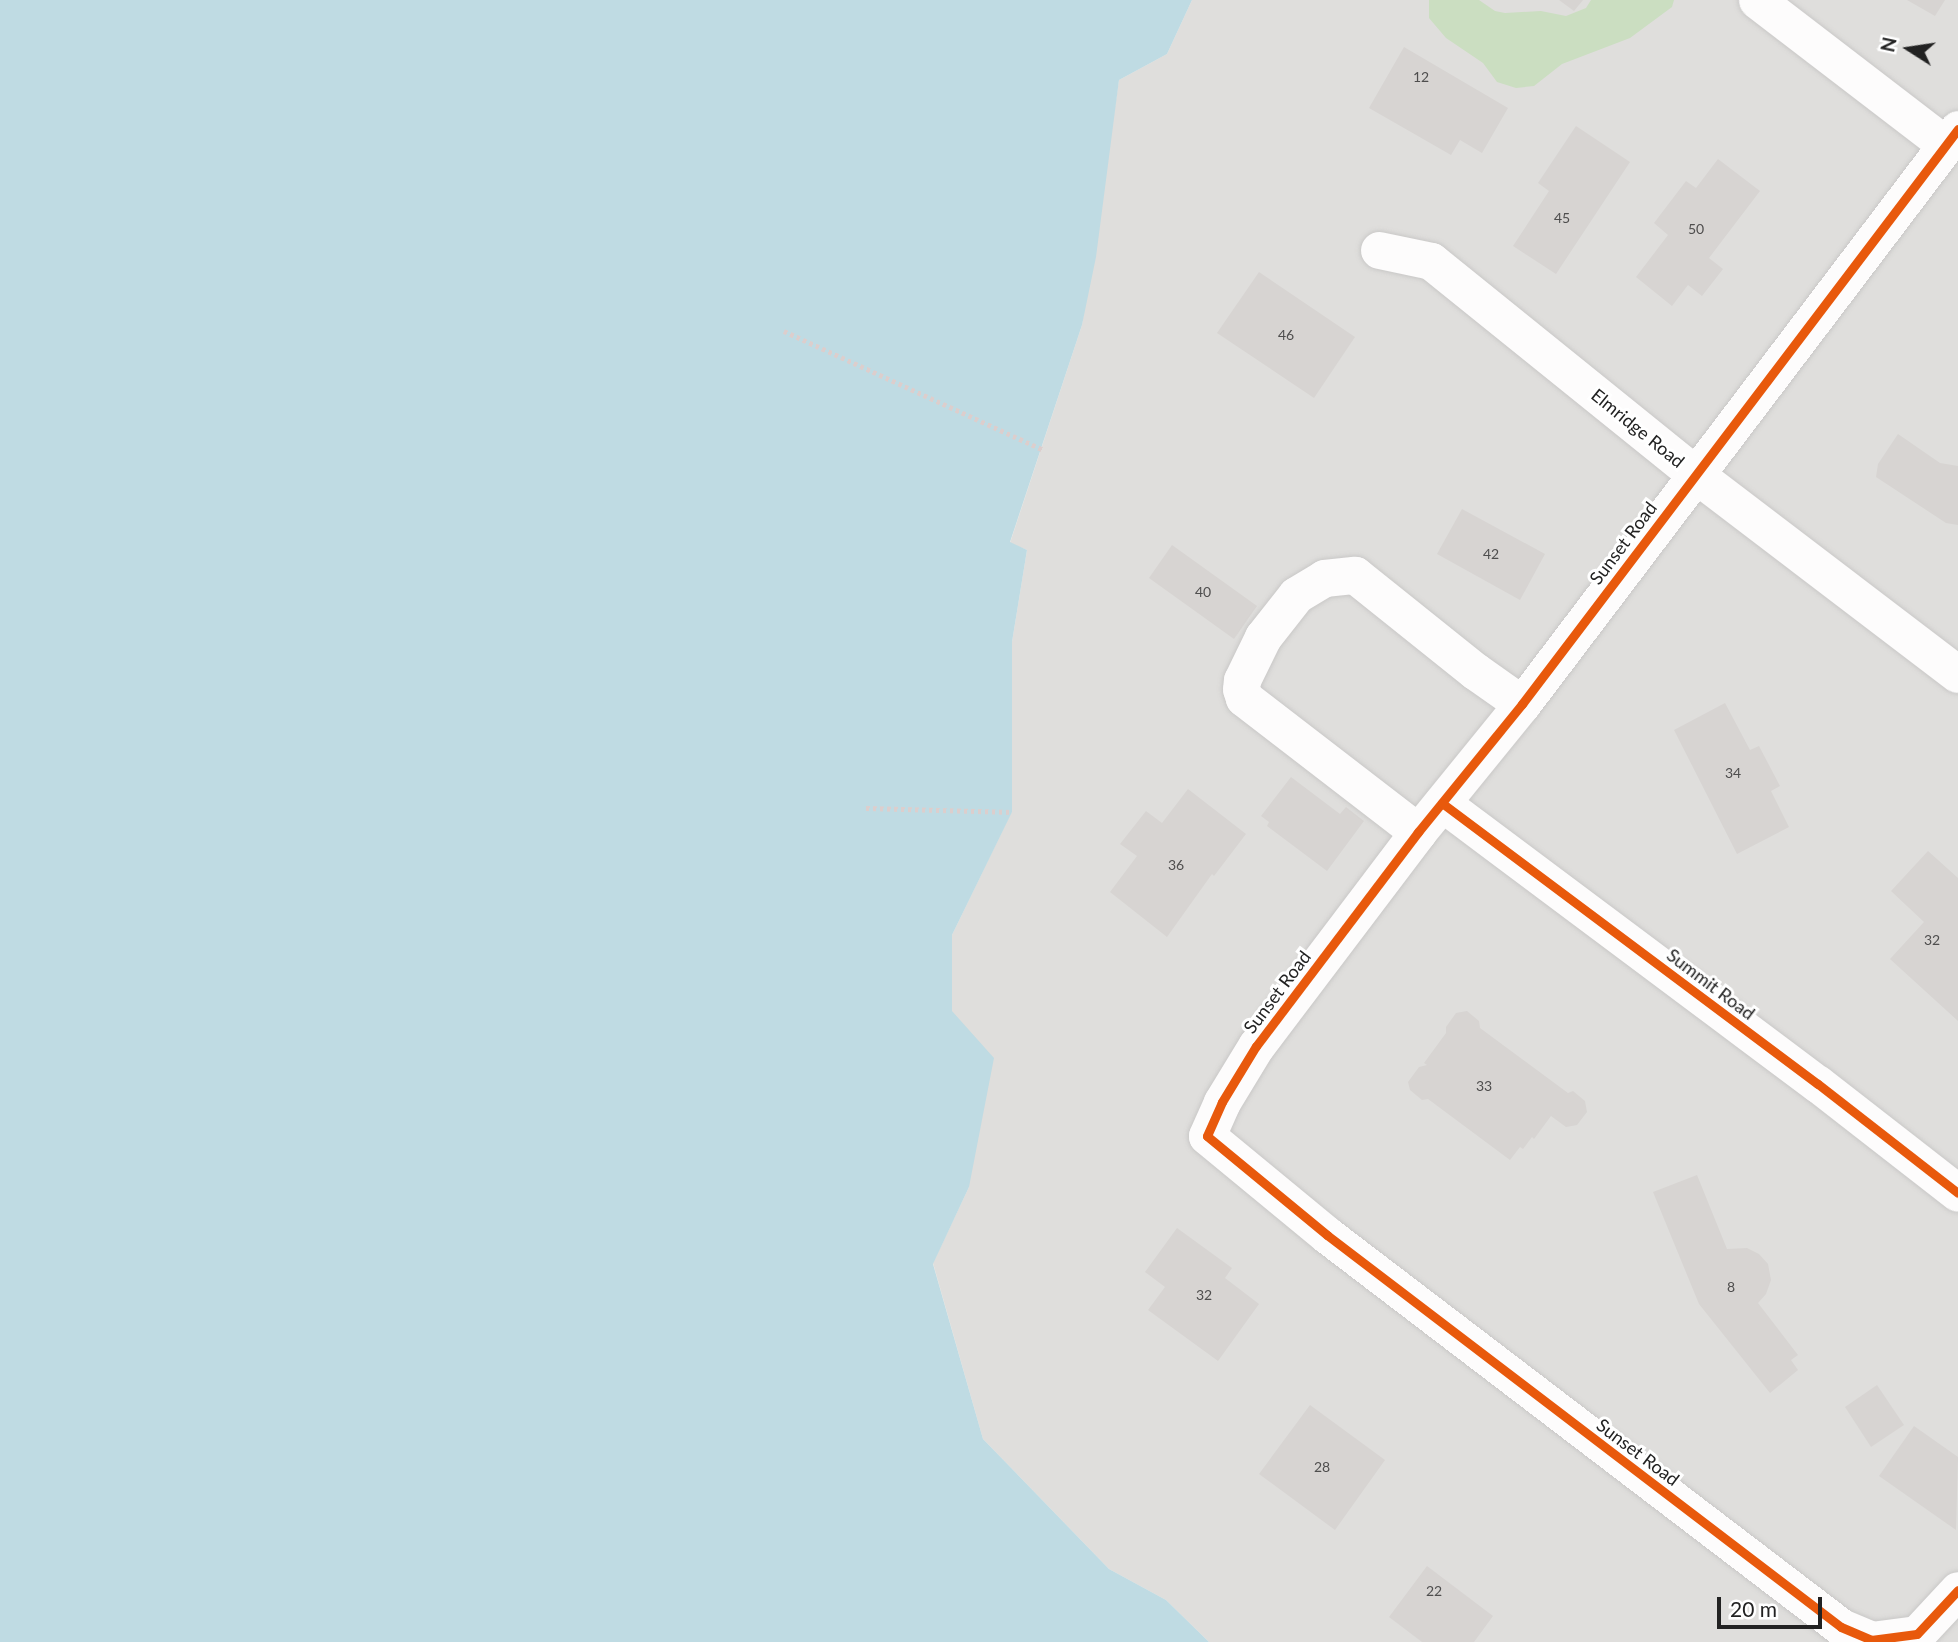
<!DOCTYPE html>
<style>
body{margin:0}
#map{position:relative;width:1958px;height:1642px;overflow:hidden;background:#f0eeeb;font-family:Lato,sans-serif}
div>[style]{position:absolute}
.residential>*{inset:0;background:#dfdedc}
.forest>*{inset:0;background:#cbdec1}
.water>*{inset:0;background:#bfdbe3}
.building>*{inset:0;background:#d7d4d2}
.path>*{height:4.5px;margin-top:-2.25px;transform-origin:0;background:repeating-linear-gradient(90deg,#dccecd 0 3.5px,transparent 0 7px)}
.roads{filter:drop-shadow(0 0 2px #c9c8c7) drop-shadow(0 0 2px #c9c8c7)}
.minor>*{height:37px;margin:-18.5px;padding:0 18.5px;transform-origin:18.5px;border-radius:18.5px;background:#fdfcfc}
.cycleway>*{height:9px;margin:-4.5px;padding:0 4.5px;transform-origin:4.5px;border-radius:4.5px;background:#e8590c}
span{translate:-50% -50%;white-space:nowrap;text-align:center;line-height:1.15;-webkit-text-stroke:6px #fff;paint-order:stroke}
.number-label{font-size:14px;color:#4f4e4e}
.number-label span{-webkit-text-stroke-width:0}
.street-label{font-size:18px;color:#222}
.north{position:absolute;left:1874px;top:14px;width:70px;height:70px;-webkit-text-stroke:5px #fff;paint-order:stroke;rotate:282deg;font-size:19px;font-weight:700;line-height:28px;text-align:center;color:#222}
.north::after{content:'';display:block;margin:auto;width:24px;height:32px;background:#222;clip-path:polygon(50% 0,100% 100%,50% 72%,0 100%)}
.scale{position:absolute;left:1717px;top:1597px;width:105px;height:32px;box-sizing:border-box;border:4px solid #222;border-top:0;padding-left:9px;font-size:21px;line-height:24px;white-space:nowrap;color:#222;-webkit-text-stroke:5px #fff;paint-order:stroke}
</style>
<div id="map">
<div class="residential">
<i style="clip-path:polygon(1192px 0,1958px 0,1958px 1642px,1209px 1642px,1166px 1600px,1109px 1569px,983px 1439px,933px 1263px,969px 1187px,952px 1011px,952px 935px,1012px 811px,1012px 642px,1027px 550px,1010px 543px,1082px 325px,1119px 80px,1167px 54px)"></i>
</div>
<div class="forest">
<i style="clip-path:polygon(1429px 0,1479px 0,1495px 11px,1505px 13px,1541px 11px,1566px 16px,1586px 8px,1591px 0,1674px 0,1672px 7px,1630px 38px,1562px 64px,1534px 86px,1516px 88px,1497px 82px,1483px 63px,1446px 38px,1429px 18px)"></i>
</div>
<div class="water">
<i style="clip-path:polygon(0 0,1192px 0,1167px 54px,1119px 80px,1096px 257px,1082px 325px,1010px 542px,1027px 550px,1012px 642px,1012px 812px,952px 935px,952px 1011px,994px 1058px,969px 1187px,933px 1264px,983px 1439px,1109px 1569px,1166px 1600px,1209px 1642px,0 1642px)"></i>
</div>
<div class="building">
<i style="clip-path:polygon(1559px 0,1583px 0,1574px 11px)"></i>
<i style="clip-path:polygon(1907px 0,1945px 0,1935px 16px)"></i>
<i style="clip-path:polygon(1404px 47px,1508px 108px,1482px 153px,1460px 140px,1451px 155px,1369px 108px)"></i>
<i style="clip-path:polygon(1576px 126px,1630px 162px,1556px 274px,1513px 246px,1549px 191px,1538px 183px)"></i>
<i style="clip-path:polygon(1718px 159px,1760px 191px,1709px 258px,1723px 269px,1702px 296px,1688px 285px,1672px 306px,1636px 277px,1668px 235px,1654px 223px,1686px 181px,1696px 188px)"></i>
<i style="clip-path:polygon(1259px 272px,1355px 337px,1314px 398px,1217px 333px)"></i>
<i style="clip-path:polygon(1898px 434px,1940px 463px,1958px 466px,1958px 525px,1946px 523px,1876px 477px,1878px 464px)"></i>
<i style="clip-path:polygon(1462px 509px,1545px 554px,1520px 600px,1437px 554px)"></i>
<i style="clip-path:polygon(1172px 545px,1257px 606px,1234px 639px,1149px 578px)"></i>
<i style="clip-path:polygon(1725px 703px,1750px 750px,1759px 746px,1780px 786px,1771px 791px,1789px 827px,1737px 854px,1674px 730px)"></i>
<i style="clip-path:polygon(1291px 777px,1340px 814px,1346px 807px,1364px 821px,1327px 871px,1267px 826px,1269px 822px,1261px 816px)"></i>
<i style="clip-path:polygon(1188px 789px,1246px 834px,1214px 876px,1212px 874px,1167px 937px,1110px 892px,1137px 856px,1120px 844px,1146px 811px,1162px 823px)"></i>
<i style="clip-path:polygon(1928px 851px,1958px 878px,1958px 1021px,1890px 959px,1924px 922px,1891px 891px)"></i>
<i style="clip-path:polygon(1467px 1011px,1479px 1021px,1480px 1028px,1568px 1093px,1573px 1091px,1585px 1101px,1587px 1112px,1577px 1125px,1566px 1127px,1551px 1116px,1534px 1139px,1532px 1137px,1523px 1149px,1520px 1147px,1510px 1160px,1428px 1099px,1422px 1100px,1410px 1090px,1408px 1082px,1419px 1067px,1427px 1065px,1424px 1063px,1446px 1033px,1446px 1027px,1456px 1013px)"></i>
<i style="clip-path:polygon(1697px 1175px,1727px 1249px,1747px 1248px,1759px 1254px,1768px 1264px,1771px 1280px,1766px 1294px,1758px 1303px,1798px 1355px,1791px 1360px,1798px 1370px,1770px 1393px,1699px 1304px,1653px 1192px)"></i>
<i style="clip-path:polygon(1177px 1228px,1232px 1268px,1225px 1278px,1259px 1304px,1218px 1361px,1148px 1310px,1165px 1287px,1145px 1272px)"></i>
<i style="clip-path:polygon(1877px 1385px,1904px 1425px,1871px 1447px,1845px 1407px)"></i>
<i style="clip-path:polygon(1310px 1405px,1385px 1460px,1335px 1530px,1259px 1474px)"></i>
<i style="clip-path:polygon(1914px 1426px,1958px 1457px,1956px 1530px,1879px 1476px)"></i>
<i style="clip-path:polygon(1427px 1566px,1493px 1616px,1474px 1642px,1422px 1642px,1389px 1617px)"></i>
</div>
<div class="path">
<i style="left:784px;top:331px;width:284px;rotate:24.6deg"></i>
<i style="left:866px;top:808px;width:146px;rotate:1.6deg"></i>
</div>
<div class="roads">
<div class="minor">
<i style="left:1757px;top:0;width:238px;rotate:37.5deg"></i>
<i style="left:1958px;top:129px;width:722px;rotate:127.17deg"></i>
<i style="left:1522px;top:704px;width:165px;rotate:129.1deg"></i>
<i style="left:1418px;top:832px;width:268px;rotate:127.1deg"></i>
<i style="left:1256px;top:1046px;width:66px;rotate:121.3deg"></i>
<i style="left:1222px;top:1102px;width:37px;rotate:114deg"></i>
<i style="left:1207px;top:1136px;width:156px;rotate:39.5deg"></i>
<i style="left:1327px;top:1235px;width:646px;rotate:37.33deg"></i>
<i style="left:1841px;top:1627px;width:33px;rotate:23deg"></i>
<i style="left:1871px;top:1640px;width:46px;rotate:-7.4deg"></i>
<i style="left:1917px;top:1634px;width:60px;rotate:-47deg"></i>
<i style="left:1379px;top:250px;width:53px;rotate:11.9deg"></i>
<i style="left:1431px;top:261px;width:339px;rotate:38.9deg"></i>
<i style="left:1695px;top:474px;width:330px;rotate:37.3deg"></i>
<i style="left:1442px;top:803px;width:469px;rotate:36.8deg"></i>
<i style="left:1818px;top:1084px;width:177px;rotate:37.9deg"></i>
<i style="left:1418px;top:832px;width:220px;rotate:-142.4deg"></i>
<i style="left:1244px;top:698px;width:9px;rotate:-108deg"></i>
<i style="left:1241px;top:689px;width:9px;rotate:-84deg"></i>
<i style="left:1242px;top:680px;width:48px;rotate:-64deg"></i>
<i style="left:1263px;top:637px;width:53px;rotate:-51.8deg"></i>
<i style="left:1296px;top:595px;width:33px;rotate:-31deg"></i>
<i style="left:1324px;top:578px;width:31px;rotate:-6deg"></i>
<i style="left:1355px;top:575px;width:154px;rotate:38.7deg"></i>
<i style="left:1475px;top:671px;width:57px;rotate:35.1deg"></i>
</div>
</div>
<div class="cycleway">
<i style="left:1958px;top:129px;width:722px;rotate:127.17deg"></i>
<i style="left:1522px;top:704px;width:165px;rotate:129.1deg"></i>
<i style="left:1418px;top:832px;width:268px;rotate:127.1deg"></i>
<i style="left:1256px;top:1046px;width:66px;rotate:121.3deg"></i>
<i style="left:1222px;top:1102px;width:37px;rotate:114deg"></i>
<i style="left:1207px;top:1136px;width:156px;rotate:39.5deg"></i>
<i style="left:1327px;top:1235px;width:646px;rotate:37.33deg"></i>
<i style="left:1841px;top:1627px;width:33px;rotate:23deg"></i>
<i style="left:1871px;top:1640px;width:46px;rotate:-7.4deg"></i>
<i style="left:1917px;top:1634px;width:60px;rotate:-47deg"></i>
<i style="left:1442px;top:803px;width:469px;rotate:36.8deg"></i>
<i style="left:1818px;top:1084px;width:177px;rotate:37.9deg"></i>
</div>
<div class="number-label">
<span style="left:1421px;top:77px">12</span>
<span style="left:1562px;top:218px">45</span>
<span style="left:1696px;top:229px">50</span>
<span style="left:1286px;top:335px">46</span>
<span style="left:1491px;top:554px">42</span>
<span style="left:1203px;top:592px">40</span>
<span style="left:1733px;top:773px">34</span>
<span style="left:1176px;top:865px">36</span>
<span style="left:1932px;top:940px">32</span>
<span style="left:1484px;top:1086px">33</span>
<span style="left:1731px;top:1287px">8</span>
<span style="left:1204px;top:1295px">32</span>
<span style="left:1322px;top:1467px">28</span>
<span style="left:1434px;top:1591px">22</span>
</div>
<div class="street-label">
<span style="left:1638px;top:428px;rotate:39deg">Elmridge Road</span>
<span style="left:1623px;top:543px;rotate:-53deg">Sunset Road</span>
<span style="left:1711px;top:984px;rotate:37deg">Summit Road</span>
<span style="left:1277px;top:992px;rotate:-53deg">Sunset Road</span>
<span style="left:1638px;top:1452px;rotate:37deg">Sunset Road</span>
</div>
<div class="north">N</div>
<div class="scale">20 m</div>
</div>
